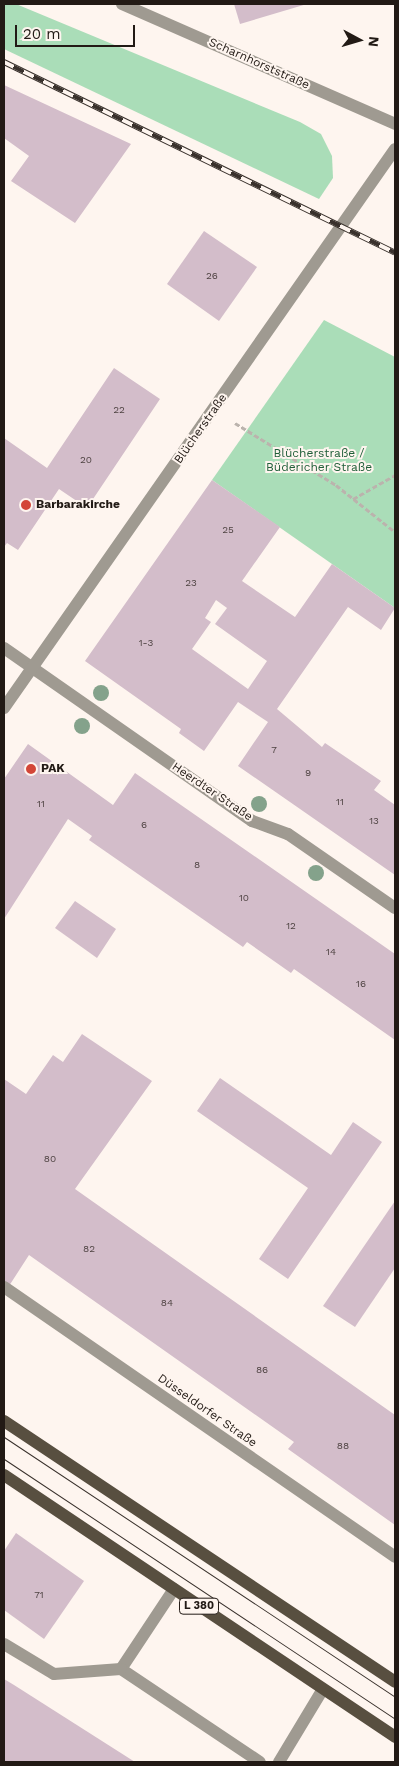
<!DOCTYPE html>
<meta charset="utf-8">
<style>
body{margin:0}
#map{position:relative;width:399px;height:1766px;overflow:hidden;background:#fef5ef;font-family:"Work Sans",sans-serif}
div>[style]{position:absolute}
.green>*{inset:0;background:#aaddb8}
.building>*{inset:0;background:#d3bdca}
.path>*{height:3px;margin-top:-1.5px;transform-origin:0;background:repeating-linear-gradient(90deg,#bbb3ad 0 5px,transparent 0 7.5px)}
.minor>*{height:12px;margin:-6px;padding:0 6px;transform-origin:6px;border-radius:6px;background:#9f9a91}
.major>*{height:12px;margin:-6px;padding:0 6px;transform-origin:6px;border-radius:6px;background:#584f40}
.tram>*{height:1px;margin:-0.5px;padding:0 0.5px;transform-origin:0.5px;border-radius:0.5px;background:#39312c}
.rail>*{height:5.5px;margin-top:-2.75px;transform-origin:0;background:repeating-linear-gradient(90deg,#fef5ef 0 11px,#39312c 0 22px);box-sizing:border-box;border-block:1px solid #39312c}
.trees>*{width:16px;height:16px;margin:-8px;border-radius:50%;background:#84a28b}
.dots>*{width:14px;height:14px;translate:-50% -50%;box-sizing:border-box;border:2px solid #fef5ef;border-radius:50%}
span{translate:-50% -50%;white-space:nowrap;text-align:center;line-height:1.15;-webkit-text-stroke:4px #fef5ef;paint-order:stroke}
.number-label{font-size:10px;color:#4e4342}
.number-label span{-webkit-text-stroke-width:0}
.shield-label span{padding:1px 4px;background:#fef5ef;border:1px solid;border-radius:4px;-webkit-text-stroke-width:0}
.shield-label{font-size:11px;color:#221a15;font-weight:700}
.street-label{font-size:12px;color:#221a15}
.park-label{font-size:12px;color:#205f39}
.poi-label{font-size:12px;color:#221a15;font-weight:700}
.left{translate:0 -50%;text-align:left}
.frame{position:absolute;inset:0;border:5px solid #221a15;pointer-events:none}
.north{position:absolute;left:334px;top:15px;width:50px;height:50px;-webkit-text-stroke:4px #fef5ef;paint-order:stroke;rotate:96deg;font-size:14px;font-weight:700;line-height:20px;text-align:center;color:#221a15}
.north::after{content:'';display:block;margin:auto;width:18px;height:22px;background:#221a15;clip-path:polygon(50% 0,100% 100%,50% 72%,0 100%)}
.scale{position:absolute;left:15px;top:25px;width:120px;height:22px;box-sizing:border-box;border:2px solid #221a15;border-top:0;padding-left:6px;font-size:15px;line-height:18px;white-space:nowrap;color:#221a15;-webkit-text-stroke:4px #fef5ef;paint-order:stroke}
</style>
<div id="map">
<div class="green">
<i style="clip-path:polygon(4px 4px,16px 4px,300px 122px,321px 134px,332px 156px,333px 178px,319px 199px,4px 49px)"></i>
<i style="clip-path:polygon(324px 320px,395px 357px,395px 608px,212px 480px)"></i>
</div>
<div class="building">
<i style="clip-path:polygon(234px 4px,307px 4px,240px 24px)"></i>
<i style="clip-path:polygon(4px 85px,131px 144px,75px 223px,11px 181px,29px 156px,4px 138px)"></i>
<i style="clip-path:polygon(204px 231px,257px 267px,219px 321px,167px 284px)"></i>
<i style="clip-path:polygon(114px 368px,160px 399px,87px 508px,59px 489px,18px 550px,7px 543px,4px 547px,4px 438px,47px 468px)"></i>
<i style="clip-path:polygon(evenodd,212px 480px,280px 527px,242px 581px,295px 617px,332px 564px,395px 608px,381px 630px,348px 607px,277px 709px,322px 747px,325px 743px,381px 781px,374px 790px,395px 805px,395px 875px,238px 766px,268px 722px,238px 702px,204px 751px,179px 733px,181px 729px,85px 661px,212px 480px,216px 600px,227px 608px,215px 624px,267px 661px,248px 689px,192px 649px,211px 622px,205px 618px,216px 600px)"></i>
<i style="clip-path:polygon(28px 744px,113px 805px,135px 773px,395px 954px,395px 1040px,294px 969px,291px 973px,247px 942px,243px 947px,89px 840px,92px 836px,68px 819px,4px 919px,4px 779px)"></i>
<i style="clip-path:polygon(75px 901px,116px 929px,97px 958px,55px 928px)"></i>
<i style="clip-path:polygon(82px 1034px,152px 1081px,75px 1189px,395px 1415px,395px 1525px,288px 1449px,294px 1442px,29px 1255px,9px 1286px,4px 1282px,4px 1079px,26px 1094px,53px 1055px,63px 1062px)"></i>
<i style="clip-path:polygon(220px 1078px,331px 1155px,353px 1122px,382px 1142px,288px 1279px,259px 1259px,308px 1188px,197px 1111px)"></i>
<i style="clip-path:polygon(395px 1201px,395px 1268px,355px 1327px,323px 1306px)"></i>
<i style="clip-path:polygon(16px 1533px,84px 1581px,44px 1639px,4px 1610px,4px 1551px)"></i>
<i style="clip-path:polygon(4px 1679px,14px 1685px,135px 1762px,4px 1762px)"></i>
</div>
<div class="path">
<i style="left:235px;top:423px;width:119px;rotate:31.5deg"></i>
<i style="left:336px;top:485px;width:75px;rotate:38.5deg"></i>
<i style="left:353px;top:499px;width:48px;rotate:-29.7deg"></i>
</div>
<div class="minor">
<i style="left:122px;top:4px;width:298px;rotate:23.7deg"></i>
<i style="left:4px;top:648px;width:302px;rotate:34.9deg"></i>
<i style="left:252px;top:821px;width:38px;rotate:20deg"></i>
<i style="left:288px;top:834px;width:130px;rotate:34.7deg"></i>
<i style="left:4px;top:708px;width:682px;rotate:-55.03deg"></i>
<i style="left:4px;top:1287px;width:475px;rotate:34.6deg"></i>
<i style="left:174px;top:1589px;width:96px;rotate:123.5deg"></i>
<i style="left:121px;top:1669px;width:167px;rotate:33.8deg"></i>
<i style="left:4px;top:1644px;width:58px;rotate:31deg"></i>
<i style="left:54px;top:1674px;width:67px;rotate:-4.3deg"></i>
<i style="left:279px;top:1762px;width:85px;rotate:-58.9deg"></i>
</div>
<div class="major">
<i style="left:4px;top:1421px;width:470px;rotate:33.7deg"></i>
<i style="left:4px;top:1475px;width:471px;rotate:33.8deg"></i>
</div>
<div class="tram">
<i style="left:4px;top:1437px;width:470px;rotate:33.6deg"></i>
<i style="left:4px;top:1459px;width:470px;rotate:33.6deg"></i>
</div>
<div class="rail">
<i style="left:4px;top:62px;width:435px;rotate:26deg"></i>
</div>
<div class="trees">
<i style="left:101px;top:693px"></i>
<i style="left:82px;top:726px"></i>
<i style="left:259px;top:804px"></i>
<i style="left:316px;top:873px"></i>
</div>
<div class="dots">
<i style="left:26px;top:505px;background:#d34637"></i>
<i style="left:31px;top:769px;background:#d34637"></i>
</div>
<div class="number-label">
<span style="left:212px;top:276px">26</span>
<span style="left:119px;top:410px">22</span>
<span style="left:86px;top:460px">20</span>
<span style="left:228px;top:530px">25</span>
<span style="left:191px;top:583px">23</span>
<span style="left:146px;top:643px">1-3</span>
<span style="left:274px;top:750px">7</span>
<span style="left:308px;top:773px">9</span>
<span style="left:340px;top:802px">11</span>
<span style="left:41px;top:804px">11</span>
<span style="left:374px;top:821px">13</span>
<span style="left:144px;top:825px">6</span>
<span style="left:197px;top:865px">8</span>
<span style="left:244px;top:898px">10</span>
<span style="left:291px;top:926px">12</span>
<span style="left:331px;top:952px">14</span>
<span style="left:361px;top:984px">16</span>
<span style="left:50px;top:1159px">80</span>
<span style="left:89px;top:1249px">82</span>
<span style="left:167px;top:1303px">84</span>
<span style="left:262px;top:1370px">86</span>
<span style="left:343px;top:1446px">88</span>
<span style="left:39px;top:1595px">71</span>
</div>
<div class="shield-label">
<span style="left:199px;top:1606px">L 380</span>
</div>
<div class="street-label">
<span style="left:259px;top:64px;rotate:24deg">Scharnhorststraße</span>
<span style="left:201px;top:429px;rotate:-55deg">Blücherstraße</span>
<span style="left:212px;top:792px;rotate:34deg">Heerdter Straße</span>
<span style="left:207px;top:1411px;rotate:35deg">Düsseldorfer Straße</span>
</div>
<div class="park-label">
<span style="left:319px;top:461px">Blücherstraße /<br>Büdericher Straße</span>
</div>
<div class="poi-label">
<span class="left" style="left:36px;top:505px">Barbarakirche</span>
<span class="left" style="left:41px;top:769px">PAK</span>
</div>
<div class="frame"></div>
<div class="north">N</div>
<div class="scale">20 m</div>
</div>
